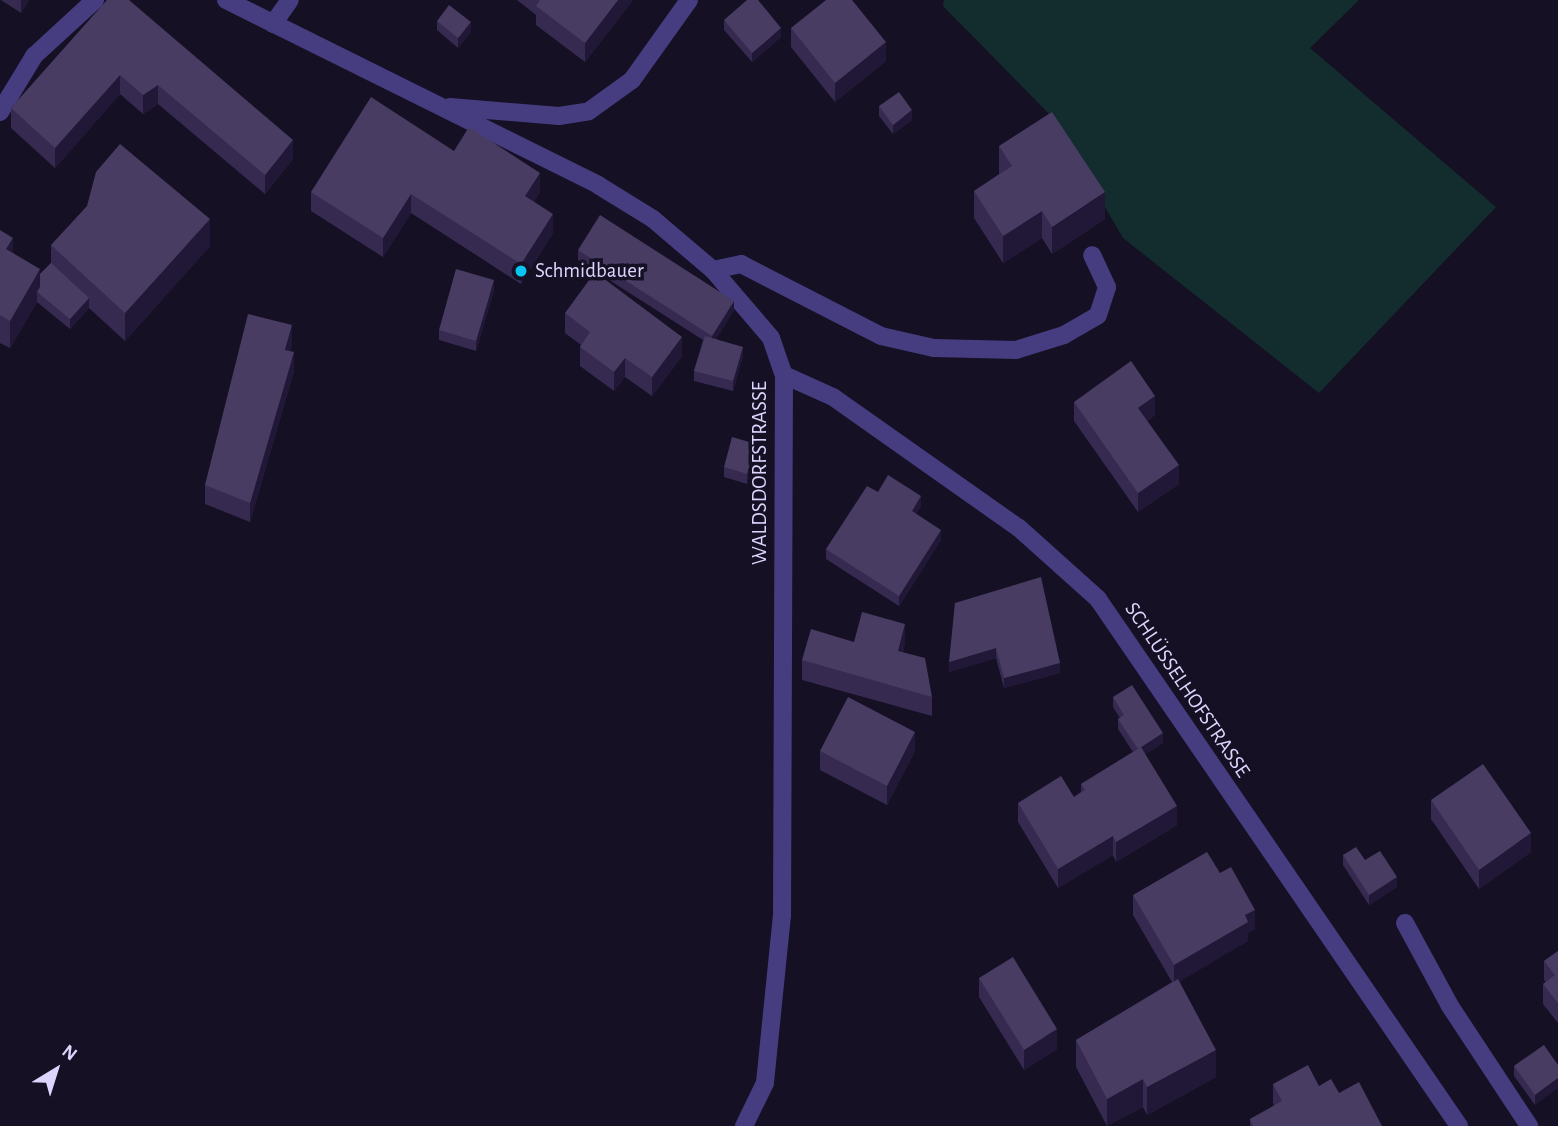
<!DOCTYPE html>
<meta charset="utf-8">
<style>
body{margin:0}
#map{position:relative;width:1558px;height:1126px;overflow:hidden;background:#151024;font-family:"Alegreya Sans",sans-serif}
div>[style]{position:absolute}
.green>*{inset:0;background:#132c2e}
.minor>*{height:18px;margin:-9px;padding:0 9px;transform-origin:9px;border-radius:9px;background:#463d81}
.wall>*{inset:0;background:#362a51}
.shaded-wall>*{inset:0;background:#211837}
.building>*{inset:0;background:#483c63}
.dots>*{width:19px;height:19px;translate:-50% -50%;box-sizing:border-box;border:4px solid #151024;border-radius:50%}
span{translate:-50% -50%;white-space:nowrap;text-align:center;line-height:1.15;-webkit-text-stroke:7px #151024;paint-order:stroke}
.poi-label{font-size:21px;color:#ddd5fd}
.left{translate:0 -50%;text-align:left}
.street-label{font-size:21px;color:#ddd5fd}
.north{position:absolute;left:21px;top:1035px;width:70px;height:70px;-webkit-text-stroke:5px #151024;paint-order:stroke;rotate:38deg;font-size:19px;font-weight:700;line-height:28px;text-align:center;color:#ddd5fd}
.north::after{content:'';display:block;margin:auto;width:24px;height:32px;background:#ddd5fd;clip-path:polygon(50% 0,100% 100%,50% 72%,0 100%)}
</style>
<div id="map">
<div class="green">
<i style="clip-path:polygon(944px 0,1359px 0,1310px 48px,1496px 207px,1319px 393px,1123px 238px,1053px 118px,943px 6px)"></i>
</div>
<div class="minor">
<i style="left:226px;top:0;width:415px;rotate:26.4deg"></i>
<i style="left:598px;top:185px;width:65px;rotate:31.7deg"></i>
<i style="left:653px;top:219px;width:79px;rotate:40.4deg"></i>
<i style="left:713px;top:270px;width:89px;rotate:49.5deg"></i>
<i style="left:771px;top:338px;width:39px;rotate:71deg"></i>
<i style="left:784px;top:375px;width:540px;rotate:90.21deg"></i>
<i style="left:782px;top:915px;width:169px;rotate:95.8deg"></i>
<i style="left:765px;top:1083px;width:48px;rotate:116deg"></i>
<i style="left:273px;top:24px;width:29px;rotate:-55deg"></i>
<i style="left:450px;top:107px;width:109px;rotate:4.7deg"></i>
<i style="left:559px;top:116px;width:30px;rotate:-9deg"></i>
<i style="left:589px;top:111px;width:53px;rotate:-35.8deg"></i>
<i style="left:632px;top:80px;width:98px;rotate:-54.5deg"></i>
<i style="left:0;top:112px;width:66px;rotate:-58.7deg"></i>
<i style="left:34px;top:56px;width:83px;rotate:-42.6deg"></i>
<i style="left:713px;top:270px;width:29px;rotate:-12deg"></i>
<i style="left:741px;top:264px;width:157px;rotate:27.2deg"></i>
<i style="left:881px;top:336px;width:54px;rotate:12.8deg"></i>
<i style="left:934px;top:348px;width:82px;rotate:1.4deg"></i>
<i style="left:1016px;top:350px;width:50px;rotate:-17.4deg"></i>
<i style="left:1064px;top:335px;width:39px;rotate:-30deg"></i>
<i style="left:1098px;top:315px;width:29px;rotate:-72deg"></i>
<i style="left:1107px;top:287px;width:35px;rotate:-115deg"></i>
<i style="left:784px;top:375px;width:54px;rotate:24.2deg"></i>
<i style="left:833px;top:397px;width:228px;rotate:35.2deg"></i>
<i style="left:1019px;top:528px;width:106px;rotate:41.9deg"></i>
<i style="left:1098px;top:599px;width:639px;rotate:55.59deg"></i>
<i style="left:1405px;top:923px;width:94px;rotate:61.5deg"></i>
<i style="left:1450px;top:1006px;width:144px;rotate:56.6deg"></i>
</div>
<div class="wall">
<i style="clip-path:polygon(1px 0,29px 0,21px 13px)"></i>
<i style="clip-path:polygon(107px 0,293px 159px,265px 194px,158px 104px,143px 114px,120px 94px,55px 168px,11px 128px,11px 108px)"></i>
<i style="clip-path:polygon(517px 0,633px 0,585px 62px,536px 25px,536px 15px)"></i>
<i style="clip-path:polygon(724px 20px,781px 37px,752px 62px,724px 30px)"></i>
<i style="clip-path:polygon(437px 21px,471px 32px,458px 48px,437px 30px)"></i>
<i style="clip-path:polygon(791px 28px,886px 61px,835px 102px,791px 47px)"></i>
<i style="clip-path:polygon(879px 106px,912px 120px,893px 134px,879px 116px)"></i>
<i style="clip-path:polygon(999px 146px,1105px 219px,1052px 254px,1042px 238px,1003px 263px,974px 218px,974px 191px,999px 174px)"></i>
<i style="clip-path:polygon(454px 151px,540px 192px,534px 201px,553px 233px,521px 284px,411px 213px,383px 257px,311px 211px,311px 192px)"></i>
<i style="clip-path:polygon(0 230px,13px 253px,40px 274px,51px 263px,51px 245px,210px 246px,125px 341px,89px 308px,70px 329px,37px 302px,10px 348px,0 343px)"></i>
<i style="clip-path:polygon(578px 250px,734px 310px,716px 339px,743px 356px,733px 391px,694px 381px,694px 371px,703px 340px,578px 260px)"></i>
<i style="clip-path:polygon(494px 290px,476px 351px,439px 340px,439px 330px)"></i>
<i style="clip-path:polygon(565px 313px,682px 356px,652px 396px,625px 377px,614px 391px,580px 366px,580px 347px,581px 345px,565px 333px)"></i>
<i style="clip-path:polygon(292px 344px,290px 351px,294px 371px,250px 522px,205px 504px,205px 485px)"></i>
<i style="clip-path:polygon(1074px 402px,1155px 415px,1147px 421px,1179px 484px,1138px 512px,1074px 421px)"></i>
<i style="clip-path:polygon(756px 454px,747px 484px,724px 477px,724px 467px)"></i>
<i style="clip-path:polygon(878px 492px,921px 506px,916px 514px,941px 540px,899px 606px,826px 559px,826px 549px)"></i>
<i style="clip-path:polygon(955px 603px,1060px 673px,1004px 688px,996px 658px,949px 672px)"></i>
<i style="clip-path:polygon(854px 642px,905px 643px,903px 652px,932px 697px,932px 716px,802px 680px,802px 660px)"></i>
<i style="clip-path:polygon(1113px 697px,1163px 743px,1145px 754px,1177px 825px,1116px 862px,1113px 855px,1058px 888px,1018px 822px,1018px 803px,1074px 797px,1081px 792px,1081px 784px,1133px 752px,1118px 729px,1118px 719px,1120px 718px,1113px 707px)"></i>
<i style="clip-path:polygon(820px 751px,915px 751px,887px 805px,820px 770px)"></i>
<i style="clip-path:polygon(1431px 800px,1531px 852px,1479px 889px,1431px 819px)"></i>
<i style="clip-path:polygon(1343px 855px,1365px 860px,1397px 887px,1369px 905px,1343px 865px)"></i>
<i style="clip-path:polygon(1133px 895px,1255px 929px,1248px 933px,1248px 941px,1179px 981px,1216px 1077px,1147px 1115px,1143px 1107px,1107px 1126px,1076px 1067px,1076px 1040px,1172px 982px,1133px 915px)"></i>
<i style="clip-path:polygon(1558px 951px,1558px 1023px,1543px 1004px,1543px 984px,1546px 982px,1544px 980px,1544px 961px)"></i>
<i style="clip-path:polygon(979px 978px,1057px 1049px,1024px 1070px,979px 997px)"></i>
<i style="clip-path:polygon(1544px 1045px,1535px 1105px,1514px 1076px,1514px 1066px)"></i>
<i style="clip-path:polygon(1273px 1084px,1319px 1086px,1339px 1093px,1382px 1126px,1250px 1126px,1250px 1119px,1274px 1106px,1273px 1103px)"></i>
</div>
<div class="shaded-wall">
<i style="clip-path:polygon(21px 0,29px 0,21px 13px)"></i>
<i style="clip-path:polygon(618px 0,633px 0,585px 62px,585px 43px)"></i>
<i style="clip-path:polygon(471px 22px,471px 32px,458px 48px,458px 38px)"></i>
<i style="clip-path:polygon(781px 28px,781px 37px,752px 62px,752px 53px)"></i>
<i style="clip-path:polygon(886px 42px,886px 61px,835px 102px,835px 83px)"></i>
<i style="clip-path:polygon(120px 75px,120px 94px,55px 168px,55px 148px)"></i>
<i style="clip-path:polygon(158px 85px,158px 104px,143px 114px,143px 95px)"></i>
<i style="clip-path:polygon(912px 110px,912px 120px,893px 134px,893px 125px)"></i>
<i style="clip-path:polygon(293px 140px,293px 159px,265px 194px,265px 175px)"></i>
<i style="clip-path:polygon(540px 173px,540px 192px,525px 215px,525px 196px)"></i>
<i style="clip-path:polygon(1105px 192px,1105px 219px,1052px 254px,1052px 227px)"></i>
<i style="clip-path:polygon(411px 194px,411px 213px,383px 257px,383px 238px)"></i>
<i style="clip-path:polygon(1042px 211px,1042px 238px,1003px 263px,1003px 236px)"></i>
<i style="clip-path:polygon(553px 214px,553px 233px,521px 284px,521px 264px)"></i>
<i style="clip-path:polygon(210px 219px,210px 246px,125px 341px,125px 313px)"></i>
<i style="clip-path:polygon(13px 238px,13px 265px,6px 249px)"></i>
<i style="clip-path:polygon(40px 269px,40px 295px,37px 292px,37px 302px,10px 348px,10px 321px)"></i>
<i style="clip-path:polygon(494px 280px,494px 290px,476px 351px,476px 341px)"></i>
<i style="clip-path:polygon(89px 298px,89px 308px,70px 329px,70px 319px)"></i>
<i style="clip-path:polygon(734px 301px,734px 310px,712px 346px,712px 336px)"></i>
<i style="clip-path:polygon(292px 325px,292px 344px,285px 369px,285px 350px)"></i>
<i style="clip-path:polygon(682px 337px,682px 356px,652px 396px,652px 377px)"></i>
<i style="clip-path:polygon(743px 347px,743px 356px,733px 391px,733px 381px)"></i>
<i style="clip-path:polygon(294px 352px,294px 371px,250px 522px,250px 503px)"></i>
<i style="clip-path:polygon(625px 358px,625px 377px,614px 391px,614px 372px)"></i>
<i style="clip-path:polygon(1155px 396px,1155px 415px,1138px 427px,1138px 408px)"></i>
<i style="clip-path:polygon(756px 444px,756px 454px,747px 484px,747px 474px)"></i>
<i style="clip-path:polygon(1179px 465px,1179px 484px,1138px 512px,1138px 493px)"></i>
<i style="clip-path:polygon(921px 496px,921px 506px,912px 521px,912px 511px)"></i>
<i style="clip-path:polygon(941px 530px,941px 540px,899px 606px,899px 596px)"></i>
<i style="clip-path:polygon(905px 624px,905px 643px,898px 670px,898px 651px)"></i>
<i style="clip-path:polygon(996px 648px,996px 658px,949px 672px,949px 662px)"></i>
<i style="clip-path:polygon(1060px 663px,1060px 673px,1004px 688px,1004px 678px)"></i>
<i style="clip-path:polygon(915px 732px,915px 751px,887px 805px,887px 786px)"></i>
<i style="clip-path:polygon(1163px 733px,1163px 743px,1138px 759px,1138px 749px)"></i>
<i style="clip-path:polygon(1177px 806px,1177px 825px,1116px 862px,1116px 842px)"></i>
<i style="clip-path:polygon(1531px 833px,1531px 852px,1479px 889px,1479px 870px)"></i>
<i style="clip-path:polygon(1113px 836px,1113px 855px,1058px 888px,1058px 869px)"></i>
<i style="clip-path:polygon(1397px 877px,1397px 887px,1369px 905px,1369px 895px)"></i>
<i style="clip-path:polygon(1255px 910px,1255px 929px,1248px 933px,1248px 941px,1174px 985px,1174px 965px,1245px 915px)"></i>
<i style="clip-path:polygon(1057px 1029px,1057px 1049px,1024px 1070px,1024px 1050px)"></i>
<i style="clip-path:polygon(1216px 1050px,1216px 1077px,1147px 1115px,1147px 1087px)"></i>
<i style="clip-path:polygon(1558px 1078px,1558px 1088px,1535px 1105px,1535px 1095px)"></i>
<i style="clip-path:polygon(1143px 1079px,1143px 1107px,1107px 1126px,1107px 1099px)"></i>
</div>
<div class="building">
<i style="clip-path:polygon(107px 0,129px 0,293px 140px,265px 175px,158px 85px,143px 95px,120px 75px,55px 148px,11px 108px)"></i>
<i style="clip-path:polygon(540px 0,618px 0,585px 43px,536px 6px)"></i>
<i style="clip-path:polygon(747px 0,758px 0,781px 28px,752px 53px,724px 20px)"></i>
<i style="clip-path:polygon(826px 0,852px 0,886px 42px,835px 83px,791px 28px)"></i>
<i style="clip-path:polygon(449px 5px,471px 22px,458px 38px,437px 21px)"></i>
<i style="clip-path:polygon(899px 92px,912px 110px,893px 125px,879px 106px)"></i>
<i style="clip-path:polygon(371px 97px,454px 151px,469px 127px,540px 173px,525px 196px,553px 214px,521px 264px,411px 194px,383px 238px,311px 192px)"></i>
<i style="clip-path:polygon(1052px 112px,1105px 192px,1052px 227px,1042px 211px,1003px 236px,974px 191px,1012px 166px,999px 146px)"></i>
<i style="clip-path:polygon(120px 144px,210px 219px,125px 313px,51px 245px,87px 206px,96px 172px)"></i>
<i style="clip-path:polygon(600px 215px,734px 301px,712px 336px,578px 250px)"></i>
<i style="clip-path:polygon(0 230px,13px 238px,6px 249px,40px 269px,10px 321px,0 315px)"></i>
<i style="clip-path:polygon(51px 263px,89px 298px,70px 319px,37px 292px,40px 287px,40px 274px)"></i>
<i style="clip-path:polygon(456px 269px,494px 280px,476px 341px,439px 330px)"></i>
<i style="clip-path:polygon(595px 272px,682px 337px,652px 377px,625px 358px,614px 372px,580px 347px,590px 332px,565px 313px)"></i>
<i style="clip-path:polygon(248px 314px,292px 325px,285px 350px,294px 352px,250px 503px,205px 485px)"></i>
<i style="clip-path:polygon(705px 336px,743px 347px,733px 381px,694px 371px)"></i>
<i style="clip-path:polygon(1131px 361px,1155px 396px,1138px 408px,1179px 465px,1138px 493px,1074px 402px)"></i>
<i style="clip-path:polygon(732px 437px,756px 444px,747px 474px,724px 467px)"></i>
<i style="clip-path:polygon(888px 475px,921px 496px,912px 511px,941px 530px,899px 596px,826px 549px,867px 486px,878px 492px)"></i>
<i style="clip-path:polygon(1041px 577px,1060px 663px,1004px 678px,996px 648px,949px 662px,955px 603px)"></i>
<i style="clip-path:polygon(862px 612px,905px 624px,898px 651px,925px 658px,932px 697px,802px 660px,811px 629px,854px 642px)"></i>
<i style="clip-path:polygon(1132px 685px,1163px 733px,1138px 749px,1118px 719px,1124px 715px,1113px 697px)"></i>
<i style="clip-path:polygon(848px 697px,915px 732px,887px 786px,820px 751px)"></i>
<i style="clip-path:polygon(1141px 747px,1177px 806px,1116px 842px,1113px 836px,1058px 869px,1018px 803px,1061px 776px,1074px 797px,1085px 790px,1081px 784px)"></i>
<i style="clip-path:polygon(1483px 764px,1531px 833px,1479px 870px,1431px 800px)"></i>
<i style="clip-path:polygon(1356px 847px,1365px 860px,1380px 851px,1397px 877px,1369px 895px,1343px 855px)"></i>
<i style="clip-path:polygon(1207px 852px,1220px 873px,1231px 867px,1255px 910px,1245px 915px,1248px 922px,1174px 965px,1133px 895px)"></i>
<i style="clip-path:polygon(1558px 951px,1558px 1003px,1543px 984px,1555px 975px,1544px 961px)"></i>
<i style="clip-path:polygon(1013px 957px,1057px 1029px,1024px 1050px,979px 978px)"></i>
<i style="clip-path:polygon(1178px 979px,1216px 1050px,1147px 1087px,1143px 1079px,1107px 1099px,1076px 1040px)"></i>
<i style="clip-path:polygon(1544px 1045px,1558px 1065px,1558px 1078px,1535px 1095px,1514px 1066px)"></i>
<i style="clip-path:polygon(1308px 1065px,1319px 1086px,1331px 1079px,1339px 1093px,1359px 1082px,1382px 1126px,1253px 1126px,1250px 1119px,1282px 1101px,1273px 1084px)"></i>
</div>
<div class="dots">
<i style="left:521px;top:271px;background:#0cc4f2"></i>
</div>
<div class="poi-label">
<span class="left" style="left:535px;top:271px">Schmidbauer</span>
</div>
<div class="street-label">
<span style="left:760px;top:473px;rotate:-90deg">WALDSDORFSTRASSE</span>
<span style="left:1187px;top:690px;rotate:56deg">SCHLÜSSELHOFSTRASSE</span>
</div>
<div class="north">N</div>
</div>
